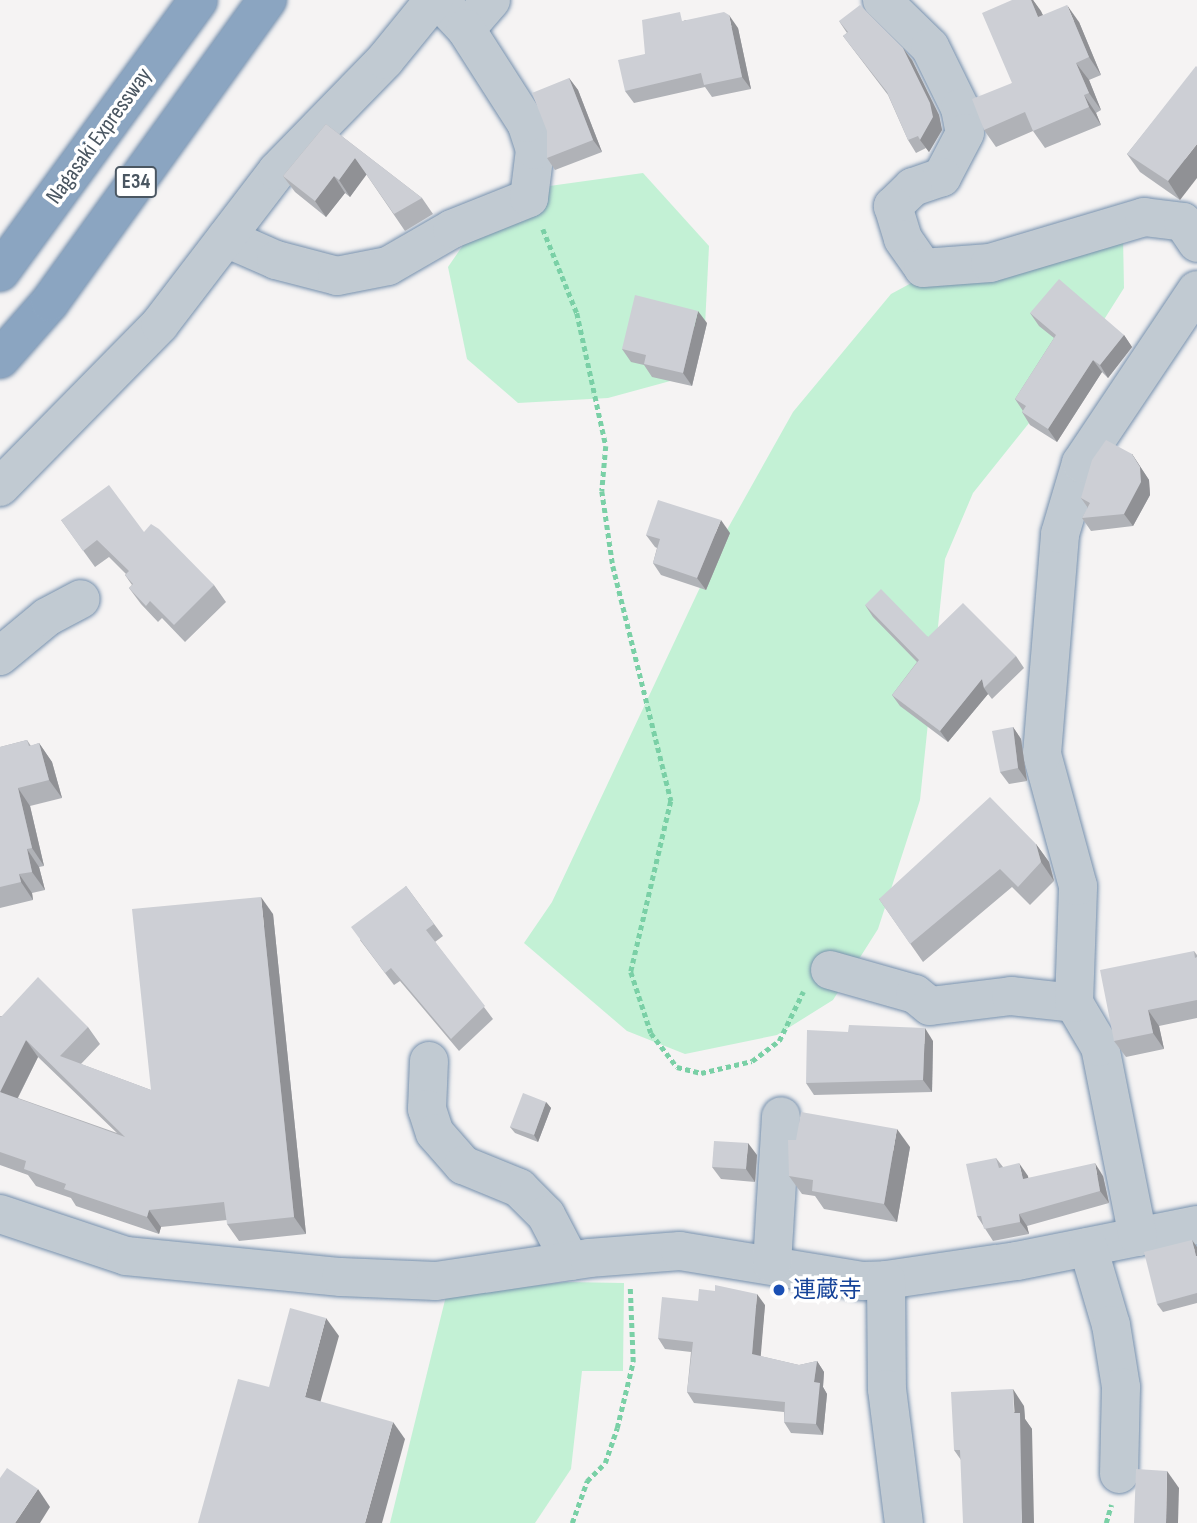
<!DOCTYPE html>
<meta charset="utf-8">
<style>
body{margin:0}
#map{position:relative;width:1197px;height:1523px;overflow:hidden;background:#f5f3f3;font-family:"Sofia Sans Condensed","Noto Sans JP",sans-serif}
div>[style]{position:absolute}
.green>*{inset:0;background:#c3f1d5}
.path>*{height:4.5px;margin-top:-2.25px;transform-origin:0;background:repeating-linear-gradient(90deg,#7ad0a6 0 5px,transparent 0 8.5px)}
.roads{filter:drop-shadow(0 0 2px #7690ad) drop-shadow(0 0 2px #7690ad)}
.minor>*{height:38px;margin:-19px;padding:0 19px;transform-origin:19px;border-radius:19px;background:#c1cad2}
.highway>*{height:38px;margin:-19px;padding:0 19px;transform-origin:19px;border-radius:19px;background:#8ba5c1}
.wall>*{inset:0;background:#b0b2b7}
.shaded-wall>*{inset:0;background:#909195}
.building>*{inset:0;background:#cdcfd5}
.dots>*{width:19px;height:19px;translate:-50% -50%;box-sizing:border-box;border:4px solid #fff;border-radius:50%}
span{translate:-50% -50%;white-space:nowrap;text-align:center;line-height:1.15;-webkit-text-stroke:7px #fff;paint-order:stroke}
.shield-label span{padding:2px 5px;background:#fff;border:2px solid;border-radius:5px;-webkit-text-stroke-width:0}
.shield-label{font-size:21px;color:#4a5661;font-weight:700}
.street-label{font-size:23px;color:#4a5661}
.transit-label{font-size:23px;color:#164399}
.left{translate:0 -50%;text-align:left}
</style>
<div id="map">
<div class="green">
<i style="clip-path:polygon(643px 173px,709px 246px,705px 326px,674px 380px,608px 398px,518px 403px,467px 359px,448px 267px,499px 193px)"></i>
<i style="clip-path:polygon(1123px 236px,1124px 288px,1074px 367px,973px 493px,945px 559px,920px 800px,878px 929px,833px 1000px,777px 1035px,685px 1054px,627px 1031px,524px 943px,552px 902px,728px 528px,793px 412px,891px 294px,965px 254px)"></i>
<i style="clip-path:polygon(566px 1282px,624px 1283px,623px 1371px,582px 1371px,571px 1469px,535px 1523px,390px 1523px,446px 1296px)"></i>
</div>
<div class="path">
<i style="left:543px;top:229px;width:91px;rotate:68deg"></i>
<i style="left:577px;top:313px;width:136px;rotate:77.7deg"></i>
<i style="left:606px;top:446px;width:45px;rotate:95.1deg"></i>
<i style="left:602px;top:491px;width:76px;rotate:81.7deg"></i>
<i style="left:613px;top:566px;width:242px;rotate:76.1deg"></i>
<i style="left:671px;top:801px;width:176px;rotate:103.2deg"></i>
<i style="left:631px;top:972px;width:64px;rotate:71.8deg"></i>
<i style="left:651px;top:1033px;width:43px;rotate:52.6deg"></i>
<i style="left:677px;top:1067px;width:25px;rotate:14deg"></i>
<i style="left:701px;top:1073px;width:52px;rotate:-13.2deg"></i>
<i style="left:752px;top:1061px;width:34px;rotate:-37deg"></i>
<i style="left:779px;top:1041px;width:55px;rotate:-63.9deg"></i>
<i style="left:572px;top:1523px;width:45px;rotate:-70.3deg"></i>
<i style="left:587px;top:1481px;width:25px;rotate:-45deg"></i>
<i style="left:605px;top:1463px;width:37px;rotate:-71deg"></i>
<i style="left:617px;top:1428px;width:68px;rotate:-76.4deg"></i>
<i style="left:633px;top:1362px;width:75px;rotate:-92.3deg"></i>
<i style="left:1106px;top:1523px;width:19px;rotate:-74deg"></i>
</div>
<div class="roads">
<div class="minor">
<i style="left:882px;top:0;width:67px;rotate:44.4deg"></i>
<i style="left:930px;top:47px;width:68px;rotate:63.8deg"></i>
<i style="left:960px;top:108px;width:25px;rotate:79deg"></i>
<i style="left:965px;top:133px;width:50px;rotate:117.6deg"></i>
<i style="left:942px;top:177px;width:31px;rotate:161deg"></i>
<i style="left:913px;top:187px;width:28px;rotate:136deg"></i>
<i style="left:893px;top:206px;width:34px;rotate:73deg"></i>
<i style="left:903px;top:239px;width:35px;rotate:55deg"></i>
<i style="left:923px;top:268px;width:67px;rotate:-4.3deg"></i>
<i style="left:990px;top:263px;width:161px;rotate:-16.6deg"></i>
<i style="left:1144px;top:217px;width:39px;rotate:7deg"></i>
<i style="left:1183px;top:222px;width:25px;rotate:56deg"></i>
<i style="left:449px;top:11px;width:25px;rotate:47deg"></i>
<i style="left:466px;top:29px;width:38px;rotate:-49deg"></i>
<i style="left:226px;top:238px;width:55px;rotate:23.7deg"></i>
<i style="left:276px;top:260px;width:63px;rotate:14.7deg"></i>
<i style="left:337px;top:276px;width:52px;rotate:-11.1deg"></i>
<i style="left:388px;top:266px;width:74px;rotate:-30deg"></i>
<i style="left:452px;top:229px;width:83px;rotate:-21.9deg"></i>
<i style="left:529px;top:198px;width:48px;rotate:-82.9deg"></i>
<i style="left:535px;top:150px;width:28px;rotate:-108deg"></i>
<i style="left:526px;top:123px;width:112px;rotate:-122.6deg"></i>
<i style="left:0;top:487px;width:228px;rotate:-45.5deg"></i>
<i style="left:160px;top:324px;width:193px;rotate:-52.6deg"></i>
<i style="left:277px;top:171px;width:155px;rotate:-45.8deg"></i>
<i style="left:385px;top:60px;width:77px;rotate:-50.8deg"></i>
<i style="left:0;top:656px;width:61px;rotate:-39.7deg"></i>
<i style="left:47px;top:617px;width:38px;rotate:-28deg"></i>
<i style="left:830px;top:970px;width:88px;rotate:15.8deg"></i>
<i style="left:915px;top:994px;width:19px;rotate:39deg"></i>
<i style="left:930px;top:1006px;width:82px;rotate:-7deg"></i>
<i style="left:1011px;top:996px;width:63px;rotate:6.3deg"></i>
<i style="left:429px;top:1061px;width:48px;rotate:92.4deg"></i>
<i style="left:427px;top:1109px;width:25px;rotate:72deg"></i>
<i style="left:435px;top:1133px;width:43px;rotate:48.8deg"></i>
<i style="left:463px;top:1165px;width:61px;rotate:22.3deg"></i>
<i style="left:519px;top:1188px;width:38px;rotate:45deg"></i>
<i style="left:546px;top:1215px;width:52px;rotate:62.4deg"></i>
<i style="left:0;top:1214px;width:133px;rotate:18.4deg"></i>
<i style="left:126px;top:1256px;width:216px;rotate:5.6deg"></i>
<i style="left:341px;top:1277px;width:95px;rotate:2.4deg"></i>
<i style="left:436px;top:1281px;width:155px;rotate:-8.5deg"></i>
<i style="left:589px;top:1258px;width:91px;rotate:-4.4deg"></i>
<i style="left:680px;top:1251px;width:185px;rotate:9.3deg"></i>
<i style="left:863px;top:1281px;width:23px;rotate:-2deg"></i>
<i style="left:886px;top:1280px;width:132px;rotate:-8.3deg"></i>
<i style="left:1017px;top:1261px;width:184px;rotate:-11.3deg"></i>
<i style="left:1138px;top:1237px;width:194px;rotate:-101.3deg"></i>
<i style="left:1100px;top:1047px;width:51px;rotate:-120.6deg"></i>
<i style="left:1074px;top:1003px;width:117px;rotate:-88deg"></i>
<i style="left:1078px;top:886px;width:137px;rotate:-105.3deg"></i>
<i style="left:1042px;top:754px;width:221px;rotate:-85.3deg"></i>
<i style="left:1060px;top:534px;width:74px;rotate:-73.5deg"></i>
<i style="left:1081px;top:463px;width:208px;rotate:-56.2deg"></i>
<i style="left:1088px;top:1247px;width:81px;rotate:73.6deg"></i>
<i style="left:1111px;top:1325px;width:63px;rotate:80.8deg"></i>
<i style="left:1121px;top:1387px;width:87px;rotate:91.3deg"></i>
<i style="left:772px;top:1264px;width:148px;rotate:-86.5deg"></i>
<i style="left:886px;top:1280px;width:109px;rotate:89.5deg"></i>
<i style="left:887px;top:1389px;width:135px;rotate:82.8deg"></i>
</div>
<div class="highway">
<i style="left:0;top:272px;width:336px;rotate:-53.9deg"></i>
<i style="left:0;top:359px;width:76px;rotate:-48.7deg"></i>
<i style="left:50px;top:302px;width:372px;rotate:-54.3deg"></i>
</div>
</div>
<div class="wall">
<i style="clip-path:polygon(1012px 0,1033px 0,1043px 15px,1079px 22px,1101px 75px,1089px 80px,1101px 110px,1096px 113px,1101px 125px,1045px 148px,1033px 131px,996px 147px,984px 130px,1012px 83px)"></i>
<i style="clip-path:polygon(685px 20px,738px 28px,751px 89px,712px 97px,705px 87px,634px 103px,625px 91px,645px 54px)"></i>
<i style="clip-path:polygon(839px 21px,912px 60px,939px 115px,942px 130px,929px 152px,926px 148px,916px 153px,908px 140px,888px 95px,843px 36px,847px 33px)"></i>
<i style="clip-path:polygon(1197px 67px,1180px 200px,1140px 172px,1127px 154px)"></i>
<i style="clip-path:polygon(569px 78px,578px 90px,602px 152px,555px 170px,547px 158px)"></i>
<i style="clip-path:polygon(326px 124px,422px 198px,433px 214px,405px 231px,366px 174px,350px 197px,345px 193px,326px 217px,295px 192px,283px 176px)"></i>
<i style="clip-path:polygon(1030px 313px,1124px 335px,1132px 347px,1108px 378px,1102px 372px,1057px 442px,1030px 425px,1022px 412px,1023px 411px,1015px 399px,1054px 338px,1039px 326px)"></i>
<i style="clip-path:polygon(707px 323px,692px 386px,652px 377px,644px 365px,631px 362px,622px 349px)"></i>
<i style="clip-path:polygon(1132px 454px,1149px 480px,1150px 495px,1133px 526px,1091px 531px,1082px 518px,1088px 508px,1081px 498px)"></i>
<i style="clip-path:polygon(61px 520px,144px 532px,214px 585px,226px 602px,185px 642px,162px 618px,158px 622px,141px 604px,129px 588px,132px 585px,125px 575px,126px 574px,109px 557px,95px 567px)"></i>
<i style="clip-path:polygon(730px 533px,706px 590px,661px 575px,653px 563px,657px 548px,655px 547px,646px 535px)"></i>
<i style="clip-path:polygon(865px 605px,928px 637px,1016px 656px,1024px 668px,992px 699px,988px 694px,948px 742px,900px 706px,892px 695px,917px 662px,873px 617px)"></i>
<i style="clip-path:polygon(1013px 727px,1021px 739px,1027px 781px,1009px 784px,1000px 772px)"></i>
<i style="clip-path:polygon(27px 740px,31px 746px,39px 743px,52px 762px,62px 798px,30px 806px,44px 866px,39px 867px,45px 890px,32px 893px,33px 900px,0 908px,0 747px)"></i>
<i style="clip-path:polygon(1036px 844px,1049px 862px,1054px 881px,1030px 905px,1012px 887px,923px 962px,879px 899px)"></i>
<i style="clip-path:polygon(406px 886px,443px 936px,435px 942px,493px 1019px,459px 1051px,400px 981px,394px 985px,360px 940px)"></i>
<i style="clip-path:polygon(evenodd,273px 914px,306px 1234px,239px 1241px,227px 1224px,227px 1220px,161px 1227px,159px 1234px,76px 1206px,71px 1198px,36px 1186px,28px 1175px,0 1165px,0 1016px,88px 1027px,100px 1044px,81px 1064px,151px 1090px,273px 914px,38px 1057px,117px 1133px,18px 1098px,38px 1057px)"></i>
<i style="clip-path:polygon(1194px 951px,1197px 955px,1197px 1018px,1159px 1026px,1164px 1049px,1126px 1057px,1114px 1041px)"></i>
<i style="clip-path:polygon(933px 1041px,932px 1092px,814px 1095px,806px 1083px)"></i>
<i style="clip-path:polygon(546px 1102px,551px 1108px,538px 1142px,515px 1133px,510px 1127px)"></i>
<i style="clip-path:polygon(910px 1147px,897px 1222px,824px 1209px,815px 1196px,802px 1194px,789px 1176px)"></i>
<i style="clip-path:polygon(757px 1155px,755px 1182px,721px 1179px,712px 1167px)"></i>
<i style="clip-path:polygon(996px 1158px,1003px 1167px,1028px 1176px,1028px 1178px,1103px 1176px,1109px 1203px,1027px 1226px,1029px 1234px,993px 1241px,977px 1216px)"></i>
<i style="clip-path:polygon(1197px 1247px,1197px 1303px,1163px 1312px,1157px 1304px)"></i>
<i style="clip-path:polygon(765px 1305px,760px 1356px,799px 1365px,817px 1361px,824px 1372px,823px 1387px,827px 1394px,823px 1435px,791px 1433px,784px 1422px,784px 1412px,694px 1403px,687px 1392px,691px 1352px,665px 1349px,658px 1338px)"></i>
<i style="clip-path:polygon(1024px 1406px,1025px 1419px,1032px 1429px,961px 1460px,954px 1450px)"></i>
</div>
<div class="shaded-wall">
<i style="clip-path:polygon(1031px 0,1033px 0,1041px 11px,1051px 34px,1038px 17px)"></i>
<i style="clip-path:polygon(1067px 5px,1079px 22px,1101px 75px,1089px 57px)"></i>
<i style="clip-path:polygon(729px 15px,738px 28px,751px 89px,742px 77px)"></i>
<i style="clip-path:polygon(903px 48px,912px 60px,939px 115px,942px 130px,929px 152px,920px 140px)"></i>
<i style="clip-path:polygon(1076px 63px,1089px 80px,1101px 110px,1089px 93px)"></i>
<i style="clip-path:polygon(569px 78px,578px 90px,602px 152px,593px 140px)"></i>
<i style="clip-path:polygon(1084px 95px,1096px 113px,1101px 125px,1089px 107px)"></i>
<i style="clip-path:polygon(1197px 144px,1197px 178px,1180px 200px,1168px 181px)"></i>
<i style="clip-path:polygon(355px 158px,367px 174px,350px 197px,339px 180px)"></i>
<i style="clip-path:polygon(334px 176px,345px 193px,326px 217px,315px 201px)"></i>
<i style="clip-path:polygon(698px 311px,707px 323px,692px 386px,683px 373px)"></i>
<i style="clip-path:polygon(1124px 335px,1132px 347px,1108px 378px,1100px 365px)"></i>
<i style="clip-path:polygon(1093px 360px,1102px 372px,1057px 442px,1048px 429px)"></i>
<i style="clip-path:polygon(1132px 454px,1149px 480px,1150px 495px,1133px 526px,1124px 514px)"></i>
<i style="clip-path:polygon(721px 520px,730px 533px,706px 590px,697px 578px)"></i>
<i style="clip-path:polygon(982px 679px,984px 688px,988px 694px,948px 742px,940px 731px)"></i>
<i style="clip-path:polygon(1013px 727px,1021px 739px,1027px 781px,1018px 768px)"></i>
<i style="clip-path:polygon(39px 743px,52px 762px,62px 798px,49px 780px)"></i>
<i style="clip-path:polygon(18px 788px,30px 806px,44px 866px,32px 848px)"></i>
<i style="clip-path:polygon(1036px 844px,1049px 862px,1054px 881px,1041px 862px)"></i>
<i style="clip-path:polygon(27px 849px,39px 867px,45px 890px,32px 872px)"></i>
<i style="clip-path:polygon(19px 874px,32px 893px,33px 900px,21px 882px)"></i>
<i style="clip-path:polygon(261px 897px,273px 914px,306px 1234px,294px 1217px)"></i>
<i style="clip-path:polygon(1148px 1010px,1159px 1026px,1164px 1049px,1153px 1033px)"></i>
<i style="clip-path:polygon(925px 1028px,933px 1041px,932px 1092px,923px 1080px)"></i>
<i style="clip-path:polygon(26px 1040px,38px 1057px,12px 1109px,0 1092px)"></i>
<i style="clip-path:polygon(546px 1102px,551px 1108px,538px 1142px,534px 1135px)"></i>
<i style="clip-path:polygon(897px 1129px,910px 1147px,897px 1222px,884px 1204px)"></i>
<i style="clip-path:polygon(748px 1143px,757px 1155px,755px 1182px,746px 1169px)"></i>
<i style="clip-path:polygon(1019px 1163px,1028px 1176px,1031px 1192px,1023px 1179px)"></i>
<i style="clip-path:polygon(1095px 1163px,1103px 1176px,1109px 1203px,1100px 1191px)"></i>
<i style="clip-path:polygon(149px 1210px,161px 1227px,159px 1234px,147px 1217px)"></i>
<i style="clip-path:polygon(1019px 1214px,1027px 1226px,1029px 1234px,1020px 1222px)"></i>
<i style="clip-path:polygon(1192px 1240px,1197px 1247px,1197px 1258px,1196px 1256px)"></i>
<i style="clip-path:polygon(757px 1294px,765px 1305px,760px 1365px,752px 1354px)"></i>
<i style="clip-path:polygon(326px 1318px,339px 1336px,317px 1414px,305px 1397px)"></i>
<i style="clip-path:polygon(817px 1361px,824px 1372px,823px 1387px,827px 1394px,823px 1435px,816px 1424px,814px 1382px)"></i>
<i style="clip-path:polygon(1013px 1389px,1024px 1406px,1025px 1419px,1032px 1429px,1034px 1523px,1022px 1523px)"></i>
<i style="clip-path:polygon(393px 1422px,405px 1439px,382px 1523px,365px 1523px)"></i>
<i style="clip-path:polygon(1167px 1471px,1179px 1488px,1178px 1523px,1166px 1523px)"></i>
<i style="clip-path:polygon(38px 1489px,50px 1507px,40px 1523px,15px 1523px)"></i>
</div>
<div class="building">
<i style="clip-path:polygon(1012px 0,1031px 0,1038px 17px,1067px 5px,1089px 57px,1076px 63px,1089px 93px,1084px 95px,1089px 107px,1033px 131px,1025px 112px,984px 130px,972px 99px,1012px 83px,982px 13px)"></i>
<i style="clip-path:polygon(860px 5px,903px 48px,930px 103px,933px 117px,920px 140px,918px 136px,908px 140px,887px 92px,843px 36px,848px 32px,839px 21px)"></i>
<i style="clip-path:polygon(680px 12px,682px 21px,724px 12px,729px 15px,742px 77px,704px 85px,701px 73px,625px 91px,618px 60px,645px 54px,642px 20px)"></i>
<i style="clip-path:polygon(1196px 66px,1197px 67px,1197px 144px,1168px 181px,1127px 154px)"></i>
<i style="clip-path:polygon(569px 78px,593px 140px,547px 158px,547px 131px,532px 93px)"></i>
<i style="clip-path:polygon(326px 124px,422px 198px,394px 214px,355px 158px,339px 180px,334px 176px,315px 201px,283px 176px)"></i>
<i style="clip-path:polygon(1059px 279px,1124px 335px,1100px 365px,1093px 360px,1048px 429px,1022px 412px,1026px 406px,1015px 399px,1056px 335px,1030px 313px)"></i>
<i style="clip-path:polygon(635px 295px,698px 311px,683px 373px,644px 364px,646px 355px,622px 349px)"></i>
<i style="clip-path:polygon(1106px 440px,1132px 454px,1140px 467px,1141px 482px,1124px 514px,1082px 518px,1090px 503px,1081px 498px,1092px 460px)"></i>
<i style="clip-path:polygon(109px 485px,144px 532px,151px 524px,159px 529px,214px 585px,174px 625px,150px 601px,146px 606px,129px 588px,133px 584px,125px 575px,129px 571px,97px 540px,83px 551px,61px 520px)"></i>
<i style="clip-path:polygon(658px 500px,721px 520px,697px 578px,653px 563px,660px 539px,646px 535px)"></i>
<i style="clip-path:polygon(881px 589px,928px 637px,963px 603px,1016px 656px,984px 688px,982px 679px,940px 731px,892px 695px,919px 660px,865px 605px)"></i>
<i style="clip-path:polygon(1013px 727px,1018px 768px,1000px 772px,992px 731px)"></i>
<i style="clip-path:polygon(27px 740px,29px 746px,39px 743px,49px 780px,18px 788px,32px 848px,27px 849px,32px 872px,19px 874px,21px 882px,0 887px,0 747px)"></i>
<i style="clip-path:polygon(990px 797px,1036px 844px,1041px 862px,1018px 887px,1000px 869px,910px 944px,879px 899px)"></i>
<i style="clip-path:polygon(406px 886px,434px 924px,426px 930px,485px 1006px,451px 1039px,391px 968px,385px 973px,351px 927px)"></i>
<i style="clip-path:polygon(evenodd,261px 897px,294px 1217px,227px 1224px,224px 1202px,149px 1210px,147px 1217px,64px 1189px,66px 1184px,24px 1169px,26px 1161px,0 1152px,0 1016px,1px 1017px,38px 977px,88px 1027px,60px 1056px,151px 1090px,132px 909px,261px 897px,26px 1040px,125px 1137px,0 1092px,26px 1040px)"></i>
<i style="clip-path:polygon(1194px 951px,1195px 958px,1197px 957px,1197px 1000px,1148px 1010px,1153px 1033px,1114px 1041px,1100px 970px)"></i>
<i style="clip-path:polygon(849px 1025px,925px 1028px,923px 1080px,806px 1083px,807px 1030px,848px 1032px)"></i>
<i style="clip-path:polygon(523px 1093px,546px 1102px,534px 1135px,510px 1127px)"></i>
<i style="clip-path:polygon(801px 1112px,897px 1129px,884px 1204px,812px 1191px,813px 1180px,789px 1176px,788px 1140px,796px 1140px)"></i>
<i style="clip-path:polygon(714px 1141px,748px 1143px,746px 1169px,712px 1167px)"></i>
<i style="clip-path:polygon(996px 1158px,999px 1168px,1019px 1163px,1023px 1179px,1095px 1163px,1100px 1191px,1019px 1214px,1020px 1222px,984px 1229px,981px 1216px,977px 1216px,966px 1164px)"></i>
<i style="clip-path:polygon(1192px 1240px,1196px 1256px,1197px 1256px,1197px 1293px,1157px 1304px,1144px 1252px)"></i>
<i style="clip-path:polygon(715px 1285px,757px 1294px,752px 1354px,799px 1365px,817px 1361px,814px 1382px,820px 1383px,816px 1424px,784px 1422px,785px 1402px,687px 1392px,693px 1342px,658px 1338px,662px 1297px,698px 1301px,699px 1289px,715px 1291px)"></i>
<i style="clip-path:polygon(290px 1308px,326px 1318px,305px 1397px,393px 1422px,365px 1523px,198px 1523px,238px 1379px,269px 1387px)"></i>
<i style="clip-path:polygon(1013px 1389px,1014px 1413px,1020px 1413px,1022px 1523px,963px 1523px,960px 1450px,954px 1450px,951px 1392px)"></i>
<i style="clip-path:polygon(7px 1468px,38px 1489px,15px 1523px,0 1523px,0 1478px)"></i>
<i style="clip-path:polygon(1136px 1469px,1167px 1471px,1166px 1523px,1134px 1523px)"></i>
</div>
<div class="dots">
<i style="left:779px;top:1290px;background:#1a4fb4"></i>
</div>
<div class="shield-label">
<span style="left:136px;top:182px">E34</span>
</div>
<div class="street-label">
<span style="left:99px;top:136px;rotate:-54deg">Nagasaki Expressway</span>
</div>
<div class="transit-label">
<span class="left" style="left:793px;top:1290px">連蔵寺</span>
</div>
</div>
